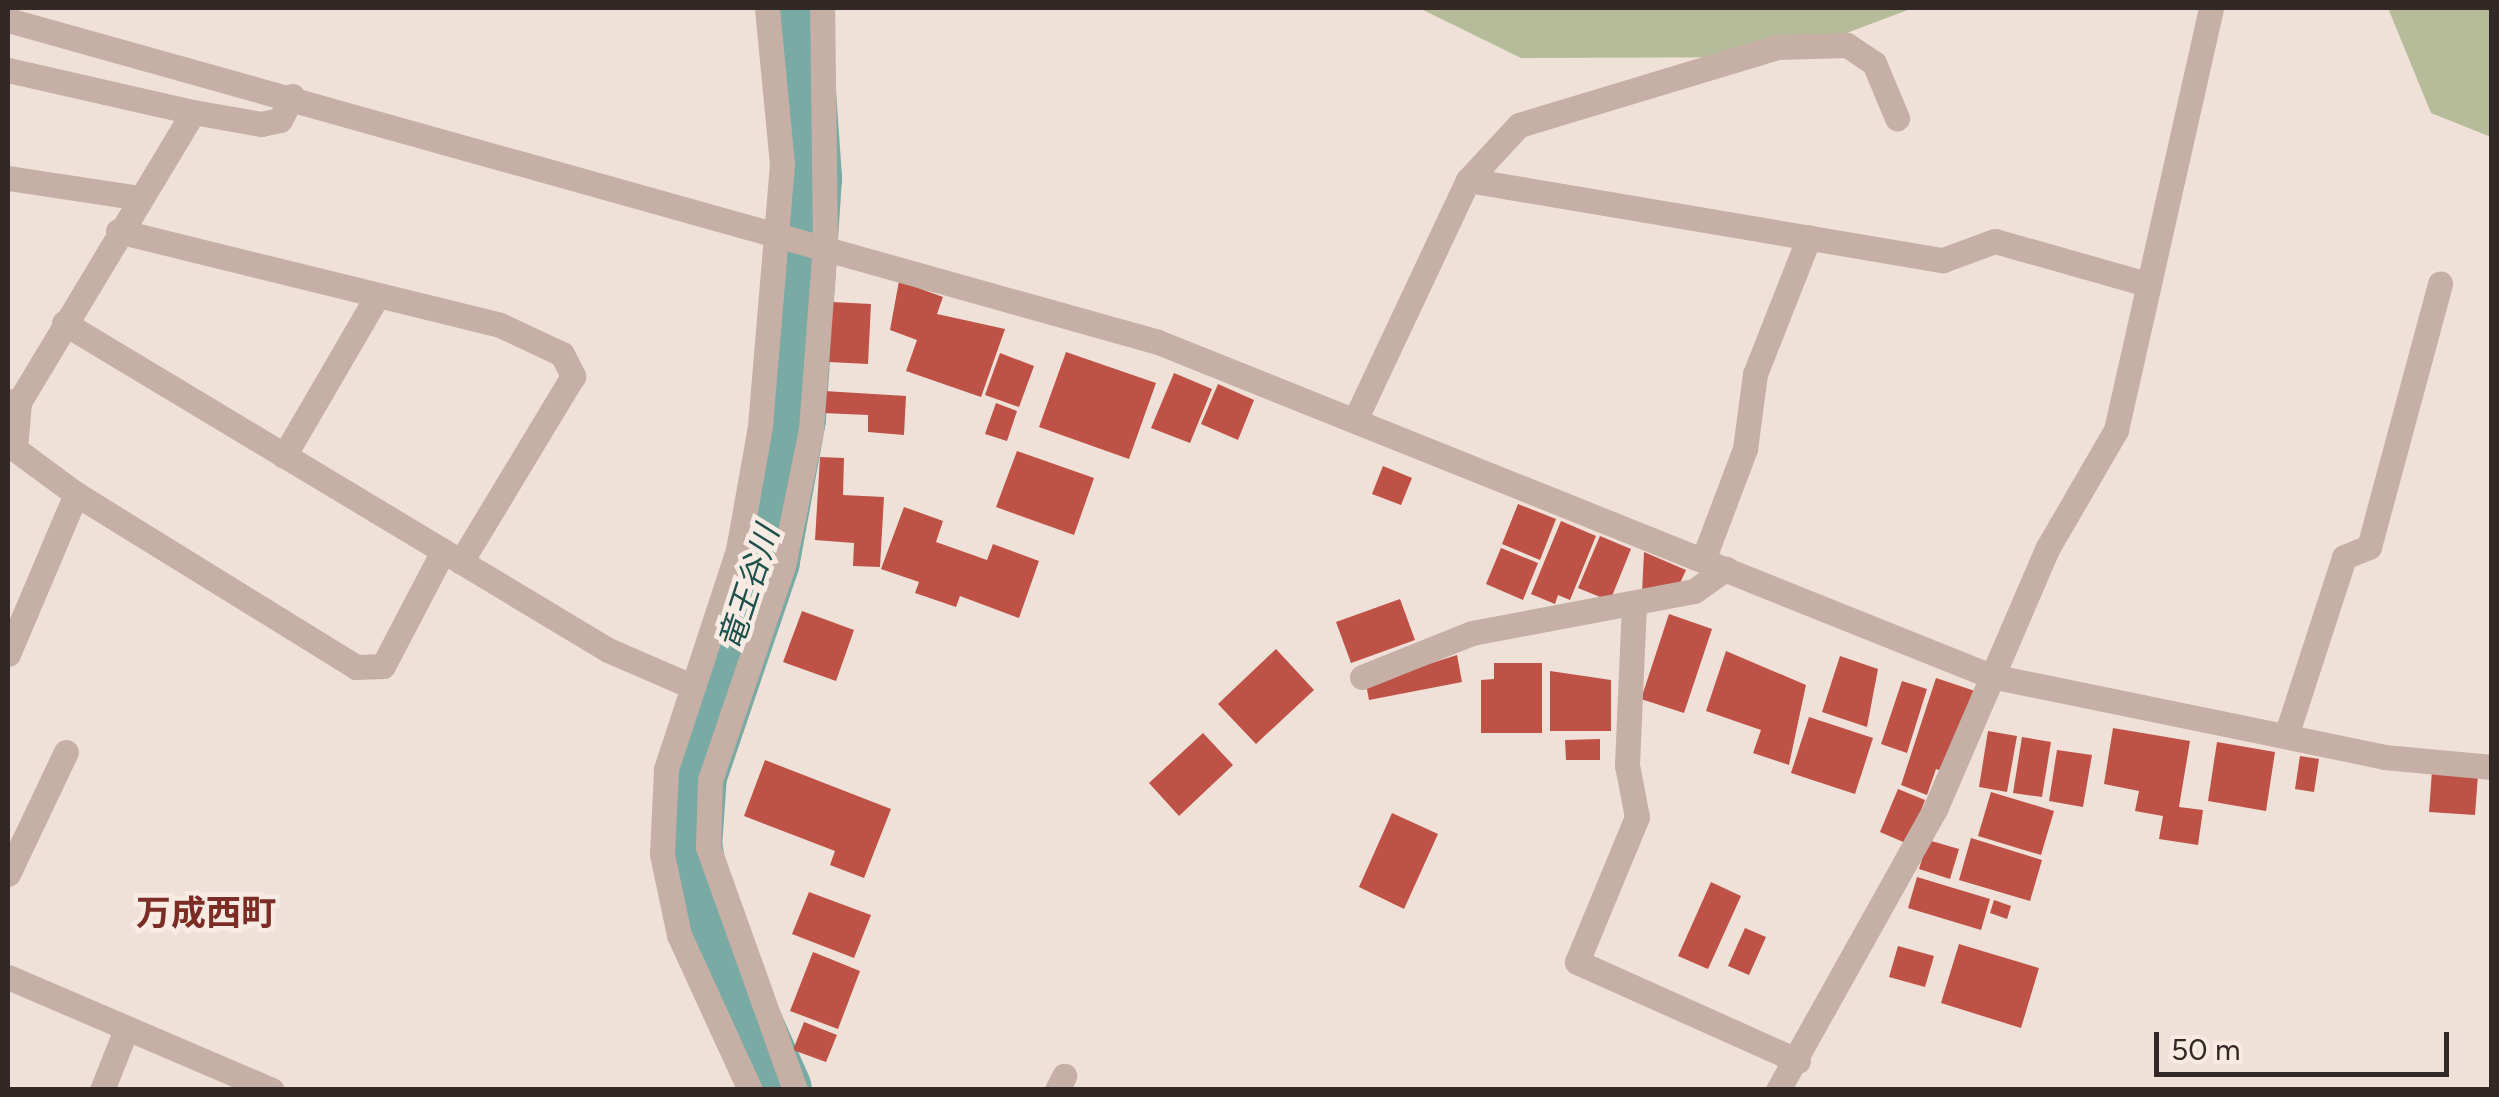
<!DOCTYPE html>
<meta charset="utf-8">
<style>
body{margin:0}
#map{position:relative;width:2499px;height:1097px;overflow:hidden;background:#efe1d8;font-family:Figtree,"Noto Sans JP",sans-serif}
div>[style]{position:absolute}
.green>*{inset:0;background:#b6bc99}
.river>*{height:70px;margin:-35px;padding:0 35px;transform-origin:35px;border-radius:35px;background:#79aaa4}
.building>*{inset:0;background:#be5247}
.street>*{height:25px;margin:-12.5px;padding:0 12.5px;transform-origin:12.5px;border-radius:12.5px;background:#c6afa5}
span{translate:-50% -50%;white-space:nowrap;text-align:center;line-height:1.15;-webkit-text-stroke:9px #f7ebe4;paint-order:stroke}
.water-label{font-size:32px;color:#1e504c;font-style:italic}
.quarter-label{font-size:35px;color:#7b2c24;font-weight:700}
.frame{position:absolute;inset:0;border:10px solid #322826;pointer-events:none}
.scale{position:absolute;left:2154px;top:1032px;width:295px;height:45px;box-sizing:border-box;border:5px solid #322826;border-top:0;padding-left:12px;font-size:30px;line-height:35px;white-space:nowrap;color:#322826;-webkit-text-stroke:8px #f7ebe4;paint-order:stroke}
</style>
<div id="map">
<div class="green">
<i style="clip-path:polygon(1419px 8px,1913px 8px,1783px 57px,1521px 58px)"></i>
<i style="clip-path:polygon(2388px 8px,2491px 8px,2491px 137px,2431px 113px)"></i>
</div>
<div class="river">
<i style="left:777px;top:1090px;width:186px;rotate:-114.1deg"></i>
<i style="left:701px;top:920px;width:75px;rotate:-100.7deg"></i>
<i style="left:687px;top:846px;width:71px;rotate:-86deg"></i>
<i style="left:692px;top:775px;width:227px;rotate:-71.2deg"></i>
<i style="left:765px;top:560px;width:143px;rotate:-79.6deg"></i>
<i style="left:791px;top:419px;width:242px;rotate:-86.2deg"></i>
<i style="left:807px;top:178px;width:170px;rotate:-94deg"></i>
</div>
<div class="building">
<i style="clip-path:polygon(899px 281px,943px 297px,937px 314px,1005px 329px,981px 397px,906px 371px,917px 340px,890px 330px)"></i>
<i style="clip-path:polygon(832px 302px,871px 304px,868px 364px,829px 362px)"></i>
<i style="clip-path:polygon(1066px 352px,1156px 383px,1129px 459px,1039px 427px)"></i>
<i style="clip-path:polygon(1000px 353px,1034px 366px,1019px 407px,985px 395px)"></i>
<i style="clip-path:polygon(1174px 373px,1212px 389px,1190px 443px,1151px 428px)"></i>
<i style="clip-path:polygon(1218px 384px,1254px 400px,1238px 440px,1201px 424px)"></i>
<i style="clip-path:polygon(824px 391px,906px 396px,904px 435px,868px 432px,868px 415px,823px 413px)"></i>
<i style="clip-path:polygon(996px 403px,1017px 411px,1007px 441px,985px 434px)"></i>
<i style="clip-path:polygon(1017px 451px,1094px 478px,1074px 535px,996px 507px)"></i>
<i style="clip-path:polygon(820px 457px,844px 458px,843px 495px,884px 497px,880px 567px,853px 566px,854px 543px,815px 540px)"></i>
<i style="clip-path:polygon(1383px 466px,1412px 478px,1401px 505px,1372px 494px)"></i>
<i style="clip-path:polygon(1518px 504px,1556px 519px,1540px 560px,1502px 544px)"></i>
<i style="clip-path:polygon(904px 507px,943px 521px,936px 542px,987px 560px,993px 544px,1039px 561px,1019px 618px,960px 596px,956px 607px,915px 593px,919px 582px,881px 569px)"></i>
<i style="clip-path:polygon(1561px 521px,1596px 536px,1570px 600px,1558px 595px,1555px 604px,1531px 594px)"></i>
<i style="clip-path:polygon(1600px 536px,1631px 549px,1610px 601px,1578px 588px)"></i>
<i style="clip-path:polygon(1501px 548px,1538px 563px,1523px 600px,1486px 584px)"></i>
<i style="clip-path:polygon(1644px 552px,1686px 570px,1680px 583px,1642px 593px)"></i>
<i style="clip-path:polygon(1400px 599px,1415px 640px,1351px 663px,1336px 622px)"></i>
<i style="clip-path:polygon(802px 611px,854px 630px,836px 681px,783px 662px)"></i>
<i style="clip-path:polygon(1669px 614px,1712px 629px,1684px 713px,1641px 699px)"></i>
<i style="clip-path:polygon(1276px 649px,1314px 690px,1256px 744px,1218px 704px)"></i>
<i style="clip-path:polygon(1726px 651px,1806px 685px,1789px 765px,1753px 753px,1761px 730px,1706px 711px)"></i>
<i style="clip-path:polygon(1457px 655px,1462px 682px,1369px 700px,1366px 684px)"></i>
<i style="clip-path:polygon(1840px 656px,1878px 669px,1867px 727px,1822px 712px)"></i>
<i style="clip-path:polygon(1494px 663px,1542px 663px,1542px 733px,1481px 733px,1481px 680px,1494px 679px)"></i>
<i style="clip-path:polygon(1550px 671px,1611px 680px,1611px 731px,1550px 731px)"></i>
<i style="clip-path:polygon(1936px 678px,1975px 691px,1948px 773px,1936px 769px,1927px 795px,1901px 785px)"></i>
<i style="clip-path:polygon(1902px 681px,1927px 689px,1907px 753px,1881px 744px)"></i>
<i style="clip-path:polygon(1809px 717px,1873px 738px,1855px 794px,1791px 773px)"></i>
<i style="clip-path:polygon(2113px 728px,2190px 741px,2179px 807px,2203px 810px,2198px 845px,2159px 839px,2163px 816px,2135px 811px,2139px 791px,2104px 784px)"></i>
<i style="clip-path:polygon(1988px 731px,2017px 736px,2007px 792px,1979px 787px)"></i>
<i style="clip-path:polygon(1203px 733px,1233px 765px,1179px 816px,1149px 783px)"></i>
<i style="clip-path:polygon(2022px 737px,2051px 742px,2042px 797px,2013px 793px)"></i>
<i style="clip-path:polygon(1600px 739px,1600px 760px,1566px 760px,1565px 740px)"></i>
<i style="clip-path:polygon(2217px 742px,2275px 752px,2266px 811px,2208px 801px)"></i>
<i style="clip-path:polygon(2057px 750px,2092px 755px,2083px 807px,2049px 801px)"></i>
<i style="clip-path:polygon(2300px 756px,2319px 759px,2314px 792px,2295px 789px)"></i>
<i style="clip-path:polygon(765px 760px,891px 809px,864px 878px,830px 865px,835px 851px,744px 816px)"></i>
<i style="clip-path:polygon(2432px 771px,2478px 775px,2475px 815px,2429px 812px)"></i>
<i style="clip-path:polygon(1898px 789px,1925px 800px,1908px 844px,1880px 832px)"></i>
<i style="clip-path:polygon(1991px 792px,2054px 811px,2041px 855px,1978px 836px)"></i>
<i style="clip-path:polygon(1392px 813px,1438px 834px,1404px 909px,1359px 887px)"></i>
<i style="clip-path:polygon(1971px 838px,2042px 860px,2030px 901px,1959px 880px)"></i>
<i style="clip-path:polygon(1928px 840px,1959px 849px,1950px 879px,1919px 869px)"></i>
<i style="clip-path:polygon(1917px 877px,1990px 899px,1981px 930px,1908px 908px)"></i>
<i style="clip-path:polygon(1711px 882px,1741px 896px,1708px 969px,1678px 956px)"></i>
<i style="clip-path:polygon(809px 892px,871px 915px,854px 958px,792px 934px)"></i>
<i style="clip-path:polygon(1994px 900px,2011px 906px,2007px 919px,1990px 913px)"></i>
<i style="clip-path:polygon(1745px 928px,1766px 937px,1749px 975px,1728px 966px)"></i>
<i style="clip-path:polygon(1959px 944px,2039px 968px,2021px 1028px,1941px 1003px)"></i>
<i style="clip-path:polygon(1898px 946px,1934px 956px,1925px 987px,1889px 977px)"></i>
<i style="clip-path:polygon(813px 952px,860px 971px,838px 1029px,790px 1011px)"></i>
<i style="clip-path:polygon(804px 1022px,837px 1035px,826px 1062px,793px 1050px)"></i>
</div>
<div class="street">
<i style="left:8px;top:20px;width:1194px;rotate:15.64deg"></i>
<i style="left:1158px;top:342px;width:897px;rotate:21.85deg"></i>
<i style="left:1991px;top:676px;width:401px;rotate:11.6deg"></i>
<i style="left:2384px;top:757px;width:108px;rotate:5.3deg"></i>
<i style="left:8px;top:70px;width:190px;rotate:12.8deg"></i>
<i style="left:8px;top:178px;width:127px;rotate:8.6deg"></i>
<i style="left:1468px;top:180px;width:482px;rotate:9.6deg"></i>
<i style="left:1943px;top:260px;width:55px;rotate:-20.1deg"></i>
<i style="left:1995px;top:241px;width:154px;rotate:15.8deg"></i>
<i style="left:118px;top:231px;width:393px;rotate:13.8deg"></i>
<i style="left:500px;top:325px;width:68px;rotate:25.1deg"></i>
<i style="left:562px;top:354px;width:25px;rotate:63deg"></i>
<i style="left:573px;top:376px;width:217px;rotate:121.1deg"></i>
<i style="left:64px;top:323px;width:635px;rotate:31.01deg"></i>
<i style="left:608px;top:650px;width:90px;rotate:23.4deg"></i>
<i style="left:8px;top:401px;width:11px;rotate:5deg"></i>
<i style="left:19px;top:402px;width:338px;rotate:-59deg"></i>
<i style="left:193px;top:112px;width:69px;rotate:10deg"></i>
<i style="left:261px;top:124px;width:19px;rotate:-12deg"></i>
<i style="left:280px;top:120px;width:27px;rotate:-63deg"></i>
<i style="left:1355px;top:420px;width:265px;rotate:-64.8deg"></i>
<i style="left:1468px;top:180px;width:75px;rotate:-47.2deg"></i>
<i style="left:1519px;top:125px;width:270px;rotate:-16.8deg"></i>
<i style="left:1777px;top:47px;width:70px;rotate:-1.6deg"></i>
<i style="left:1847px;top:45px;width:32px;rotate:34deg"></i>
<i style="left:1874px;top:63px;width:60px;rotate:67.3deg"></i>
<i style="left:284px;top:456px;width:183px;rotate:-59.8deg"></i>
<i style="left:76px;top:494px;width:329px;rotate:31.7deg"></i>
<i style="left:356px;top:667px;width:27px;rotate:-2deg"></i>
<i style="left:383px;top:666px;width:130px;rotate:-62.4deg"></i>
<i style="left:1703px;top:560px;width:119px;rotate:-69.3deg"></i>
<i style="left:1745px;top:449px;width:76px;rotate:-82.4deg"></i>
<i style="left:1755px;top:374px;width:147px;rotate:-68.5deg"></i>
<i style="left:1634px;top:604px;width:161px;rotate:92.5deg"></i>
<i style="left:1627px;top:765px;width:53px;rotate:79.1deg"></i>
<i style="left:1637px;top:817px;width:157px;rotate:112.5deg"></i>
<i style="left:1577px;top:962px;width:242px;rotate:24.1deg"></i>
<i style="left:8px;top:654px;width:174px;rotate:-67deg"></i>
<i style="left:76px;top:494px;width:76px;rotate:-143.6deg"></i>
<i style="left:15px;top:449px;width:47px;rotate:-85.1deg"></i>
<i style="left:1362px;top:677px;width:118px;rotate:-21.8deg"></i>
<i style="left:1472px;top:633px;width:226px;rotate:-10.7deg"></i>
<i style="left:1694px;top:591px;width:39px;rotate:-35deg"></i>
<i style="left:2286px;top:736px;width:188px;rotate:-72deg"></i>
<i style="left:2344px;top:557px;width:27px;rotate:-22deg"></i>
<i style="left:2369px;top:547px;width:273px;rotate:-74.9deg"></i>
<i style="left:8px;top:874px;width:135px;rotate:-64.6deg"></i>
<i style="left:8px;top:977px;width:287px;rotate:23.2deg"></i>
<i style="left:102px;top:1090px;width:62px;rotate:-68.4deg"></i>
<i style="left:750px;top:1090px;width:170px;rotate:-114.6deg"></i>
<i style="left:679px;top:935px;width:83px;rotate:-101.9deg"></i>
<i style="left:662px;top:854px;width:85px;rotate:-87.3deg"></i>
<i style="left:666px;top:769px;width:231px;rotate:-71.8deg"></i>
<i style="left:738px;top:550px;width:126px;rotate:-79.9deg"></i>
<i style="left:760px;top:426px;width:263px;rotate:-85.2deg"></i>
<i style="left:782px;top:164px;width:157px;rotate:-95.5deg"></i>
<i style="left:795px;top:1090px;width:258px;rotate:-109.7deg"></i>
<i style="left:708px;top:847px;width:67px;rotate:-88.3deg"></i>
<i style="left:710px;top:780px;width:226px;rotate:-71.2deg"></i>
<i style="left:783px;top:566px;width:139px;rotate:-78.4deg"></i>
<i style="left:811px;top:430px;width:188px;rotate:-85.7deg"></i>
<i style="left:825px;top:243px;width:235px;rotate:-90.7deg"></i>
<i style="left:1057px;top:1090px;width:16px;rotate:-63deg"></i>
<i style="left:1778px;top:1090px;width:324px;rotate:-60.8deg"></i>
<i style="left:1936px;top:807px;width:281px;rotate:-66.7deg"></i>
<i style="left:2047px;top:549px;width:138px;rotate:-59.9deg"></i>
<i style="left:2116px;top:430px;width:433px;rotate:-77.3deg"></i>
</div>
<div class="water-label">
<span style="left:749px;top:588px;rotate:-72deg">竜王谷川</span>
</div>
<div class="quarter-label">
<span style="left:206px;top:913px">万成西町</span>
</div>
<div class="frame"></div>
<div class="scale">50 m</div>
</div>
